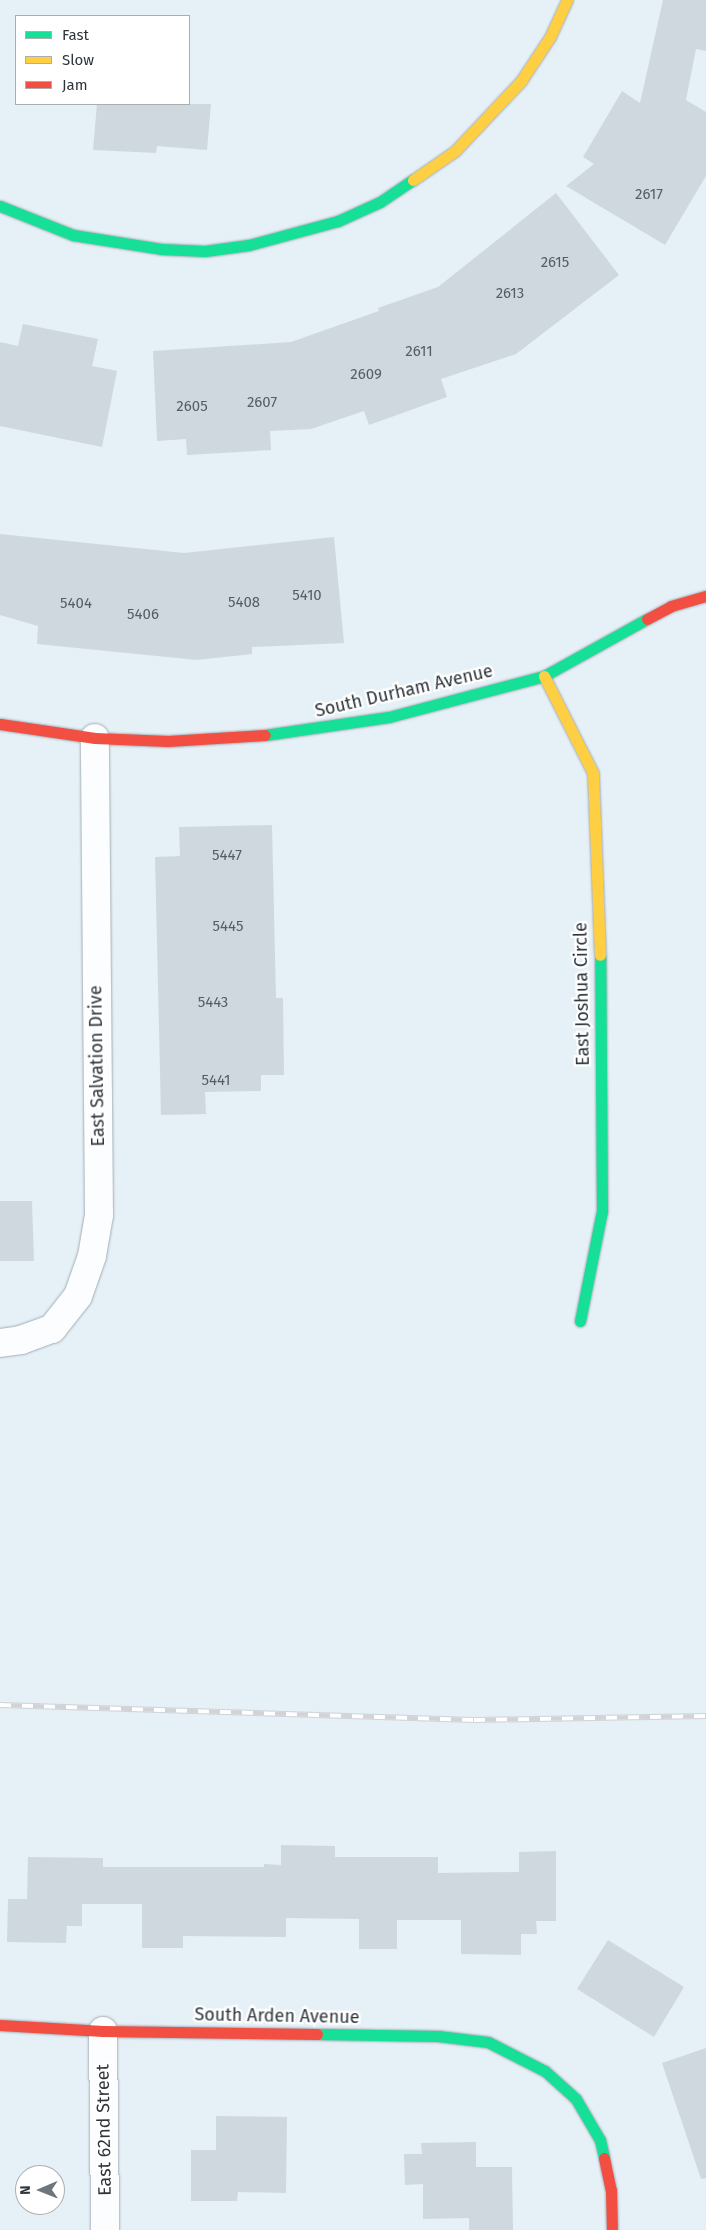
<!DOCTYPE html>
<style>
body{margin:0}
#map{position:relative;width:706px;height:2230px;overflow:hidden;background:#e5f0f7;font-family:"Fira Sans",sans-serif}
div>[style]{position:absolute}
.building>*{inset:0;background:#cfd8de}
.roads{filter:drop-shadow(0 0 1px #a5adb3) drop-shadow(0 0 1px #a5adb3)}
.street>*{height:28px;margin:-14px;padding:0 14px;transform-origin:14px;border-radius:14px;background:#fbfdfe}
.fast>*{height:11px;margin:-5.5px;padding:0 5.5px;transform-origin:5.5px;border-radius:5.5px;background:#16e098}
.slow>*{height:11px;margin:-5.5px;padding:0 5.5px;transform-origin:5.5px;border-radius:5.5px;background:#ffcf43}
.jam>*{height:11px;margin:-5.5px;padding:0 5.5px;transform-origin:5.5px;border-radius:5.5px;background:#f24e42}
.rail>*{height:5.5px;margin-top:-2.75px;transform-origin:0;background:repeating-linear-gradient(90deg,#fff 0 11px,#d1d4d6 0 22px);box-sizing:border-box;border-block:1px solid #d1d4d6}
span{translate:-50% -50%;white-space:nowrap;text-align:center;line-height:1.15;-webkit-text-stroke:4.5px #fff;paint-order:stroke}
.number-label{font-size:15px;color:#565e64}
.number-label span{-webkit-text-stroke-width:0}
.street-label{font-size:18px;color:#2d353a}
.legend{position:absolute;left:15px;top:15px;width:175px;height:90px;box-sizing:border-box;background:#fff;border:1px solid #abaeb0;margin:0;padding:6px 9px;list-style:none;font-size:15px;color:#2d353a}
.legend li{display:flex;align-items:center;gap:10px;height:25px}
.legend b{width:25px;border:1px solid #abaeb0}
.north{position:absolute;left:15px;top:2165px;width:50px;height:50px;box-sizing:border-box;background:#fff;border:1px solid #abaeb0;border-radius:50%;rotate:269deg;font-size:14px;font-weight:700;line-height:20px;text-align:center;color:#2d353a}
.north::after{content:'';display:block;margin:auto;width:18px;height:22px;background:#6d767c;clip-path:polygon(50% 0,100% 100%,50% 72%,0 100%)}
</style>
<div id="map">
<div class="building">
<i style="clip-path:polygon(663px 0,706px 0,706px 51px,696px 49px,686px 100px,706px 112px,706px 176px,665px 245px,566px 186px,594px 164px,583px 157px,622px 91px,640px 103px)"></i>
<i style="clip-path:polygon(97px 104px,211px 104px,207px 150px,157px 146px,156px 153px,93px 150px)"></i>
<i style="clip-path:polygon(556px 193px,619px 275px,516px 354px,441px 379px,447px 397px,369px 425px,364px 411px,311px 429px,270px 431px,271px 450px,187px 455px,186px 439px,157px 441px,153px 351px,291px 342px,379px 311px,378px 308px,438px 287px)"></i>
<i style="clip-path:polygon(23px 324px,98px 339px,92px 366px,117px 371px,102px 447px,0 426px,0 342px,18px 346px)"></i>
<i style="clip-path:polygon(0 534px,184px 553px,334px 537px,344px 643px,252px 647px,252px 654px,197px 660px,37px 644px,38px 626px,0 615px)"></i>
<i style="clip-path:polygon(272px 825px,276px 998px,283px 998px,284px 1075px,261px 1075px,261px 1091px,205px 1092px,206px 1114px,161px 1115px,155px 857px,180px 856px,179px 827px)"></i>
<i style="clip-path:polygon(0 1201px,32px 1201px,34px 1261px,0 1261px)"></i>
<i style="clip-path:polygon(281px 1845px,335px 1846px,335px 1857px,438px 1857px,438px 1873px,519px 1872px,519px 1852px,556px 1851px,556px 1921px,536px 1921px,537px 1934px,521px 1934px,521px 1955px,461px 1954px,461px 1920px,397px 1920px,397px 1949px,359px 1949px,359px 1919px,286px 1918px,286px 1937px,183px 1936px,183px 1948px,142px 1948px,142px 1904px,82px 1904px,82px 1926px,67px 1926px,66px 1943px,7px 1942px,8px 1899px,27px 1899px,28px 1857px,103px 1858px,103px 1867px,264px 1867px,264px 1864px,281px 1865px)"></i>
<i style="clip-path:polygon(608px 1940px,684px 1987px,654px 2037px,577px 1989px)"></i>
<i style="clip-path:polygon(706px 2048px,706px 2178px,701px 2179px,662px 2063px)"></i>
<i style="clip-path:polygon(216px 2116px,287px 2117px,286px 2193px,238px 2192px,237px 2201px,191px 2201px,191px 2150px,216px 2150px)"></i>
<i style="clip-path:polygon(476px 2142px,476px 2167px,512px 2167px,513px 2230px,469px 2230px,469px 2218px,423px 2219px,423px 2184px,405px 2185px,404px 2154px,422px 2154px,421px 2143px)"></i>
</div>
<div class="roads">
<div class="street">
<i style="left:0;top:1343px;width:21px;rotate:-8deg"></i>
<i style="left:21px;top:1340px;width:33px;rotate:-20deg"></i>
<i style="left:52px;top:1329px;width:42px;rotate:-51.8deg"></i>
<i style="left:78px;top:1296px;width:42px;rotate:-70.7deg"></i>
<i style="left:92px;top:1256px;width:42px;rotate:-80.3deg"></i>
<i style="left:99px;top:1215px;width:477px;rotate:-90.5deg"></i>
<i style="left:103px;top:2031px;width:199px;rotate:89.4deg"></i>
</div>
<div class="fast">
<i style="left:0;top:206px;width:79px;rotate:21.7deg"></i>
<i style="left:73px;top:235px;width:89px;rotate:9deg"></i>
<i style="left:161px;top:249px;width:44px;rotate:2.6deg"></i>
<i style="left:205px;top:251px;width:44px;rotate:-7.8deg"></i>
<i style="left:249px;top:245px;width:92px;rotate:-15.1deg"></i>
<i style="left:338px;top:221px;width:46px;rotate:-24.3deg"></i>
<i style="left:380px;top:202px;width:40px;rotate:-34deg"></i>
<i style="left:265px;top:735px;width:125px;rotate:-8.3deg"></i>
<i style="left:389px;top:717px;width:160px;rotate:-14.8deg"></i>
<i style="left:544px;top:676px;width:118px;rotate:-29deg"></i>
<i style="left:580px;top:1321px;width:112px;rotate:-78.7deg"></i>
<i style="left:602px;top:1211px;width:256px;rotate:-90.4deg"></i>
<i style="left:317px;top:2034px;width:121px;rotate:0.9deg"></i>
<i style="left:438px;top:2036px;width:50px;rotate:6.8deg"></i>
<i style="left:488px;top:2042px;width:64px;rotate:27deg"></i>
<i style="left:545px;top:2071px;width:42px;rotate:42.1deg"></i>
<i style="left:576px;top:2099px;width:48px;rotate:59.7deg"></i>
<i style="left:600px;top:2140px;width:18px;rotate:77deg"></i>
</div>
<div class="slow">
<i style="left:413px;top:180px;width:51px;rotate:-34.6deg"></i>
<i style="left:455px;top:151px;width:96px;rotate:-46.7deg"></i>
<i style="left:521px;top:81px;width:53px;rotate:-56.6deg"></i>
<i style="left:550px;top:37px;width:41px;rotate:-65.3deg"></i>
<i style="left:544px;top:676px;width:109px;rotate:63.2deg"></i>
<i style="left:593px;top:773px;width:182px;rotate:87.8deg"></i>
</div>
<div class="jam">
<i style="left:647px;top:619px;width:27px;rotate:-28deg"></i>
<i style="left:671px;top:606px;width:36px;rotate:-16deg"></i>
<i style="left:0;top:724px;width:96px;rotate:8.4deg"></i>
<i style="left:95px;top:738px;width:73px;rotate:2.4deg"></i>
<i style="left:168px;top:741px;width:97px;rotate:-3.5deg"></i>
<i style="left:0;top:2025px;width:103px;rotate:3.3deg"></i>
<i style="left:103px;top:2031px;width:214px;rotate:0.8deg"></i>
<i style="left:604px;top:2158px;width:33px;rotate:78deg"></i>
<i style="left:611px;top:2190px;width:40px;rotate:88.6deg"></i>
</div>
</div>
<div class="rail">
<i style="left:0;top:1705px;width:474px;rotate:1.8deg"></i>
<i style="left:474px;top:1720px;width:232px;rotate:-1deg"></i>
</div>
<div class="number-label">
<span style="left:649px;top:195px">2617</span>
<span style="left:555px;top:263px">2615</span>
<span style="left:510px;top:294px">2613</span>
<span style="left:419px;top:352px">2611</span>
<span style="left:366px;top:375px">2609</span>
<span style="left:262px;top:403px">2607</span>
<span style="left:192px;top:407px">2605</span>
<span style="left:307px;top:596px">5410</span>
<span style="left:244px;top:603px">5408</span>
<span style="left:76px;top:604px">5404</span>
<span style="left:143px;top:615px">5406</span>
<span style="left:227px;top:856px">5447</span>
<span style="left:228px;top:927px">5445</span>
<span style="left:213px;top:1003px">5443</span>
<span style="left:216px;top:1081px">5441</span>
</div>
<div class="street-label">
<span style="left:404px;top:691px;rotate:-13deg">South Durham Avenue</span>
<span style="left:582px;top:994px;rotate:-91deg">East Joshua Circle</span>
<span style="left:97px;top:1066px;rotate:-91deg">East Salvation Drive</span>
<span style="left:277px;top:2016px;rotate:1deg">South Arden Avenue</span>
<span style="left:104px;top:2130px;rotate:-91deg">East 62nd Street</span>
</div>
<ul class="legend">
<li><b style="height:6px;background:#16e098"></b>Fast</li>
<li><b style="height:6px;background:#ffcf43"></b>Slow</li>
<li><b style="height:6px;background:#f24e42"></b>Jam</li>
</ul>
<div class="north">N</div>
</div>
